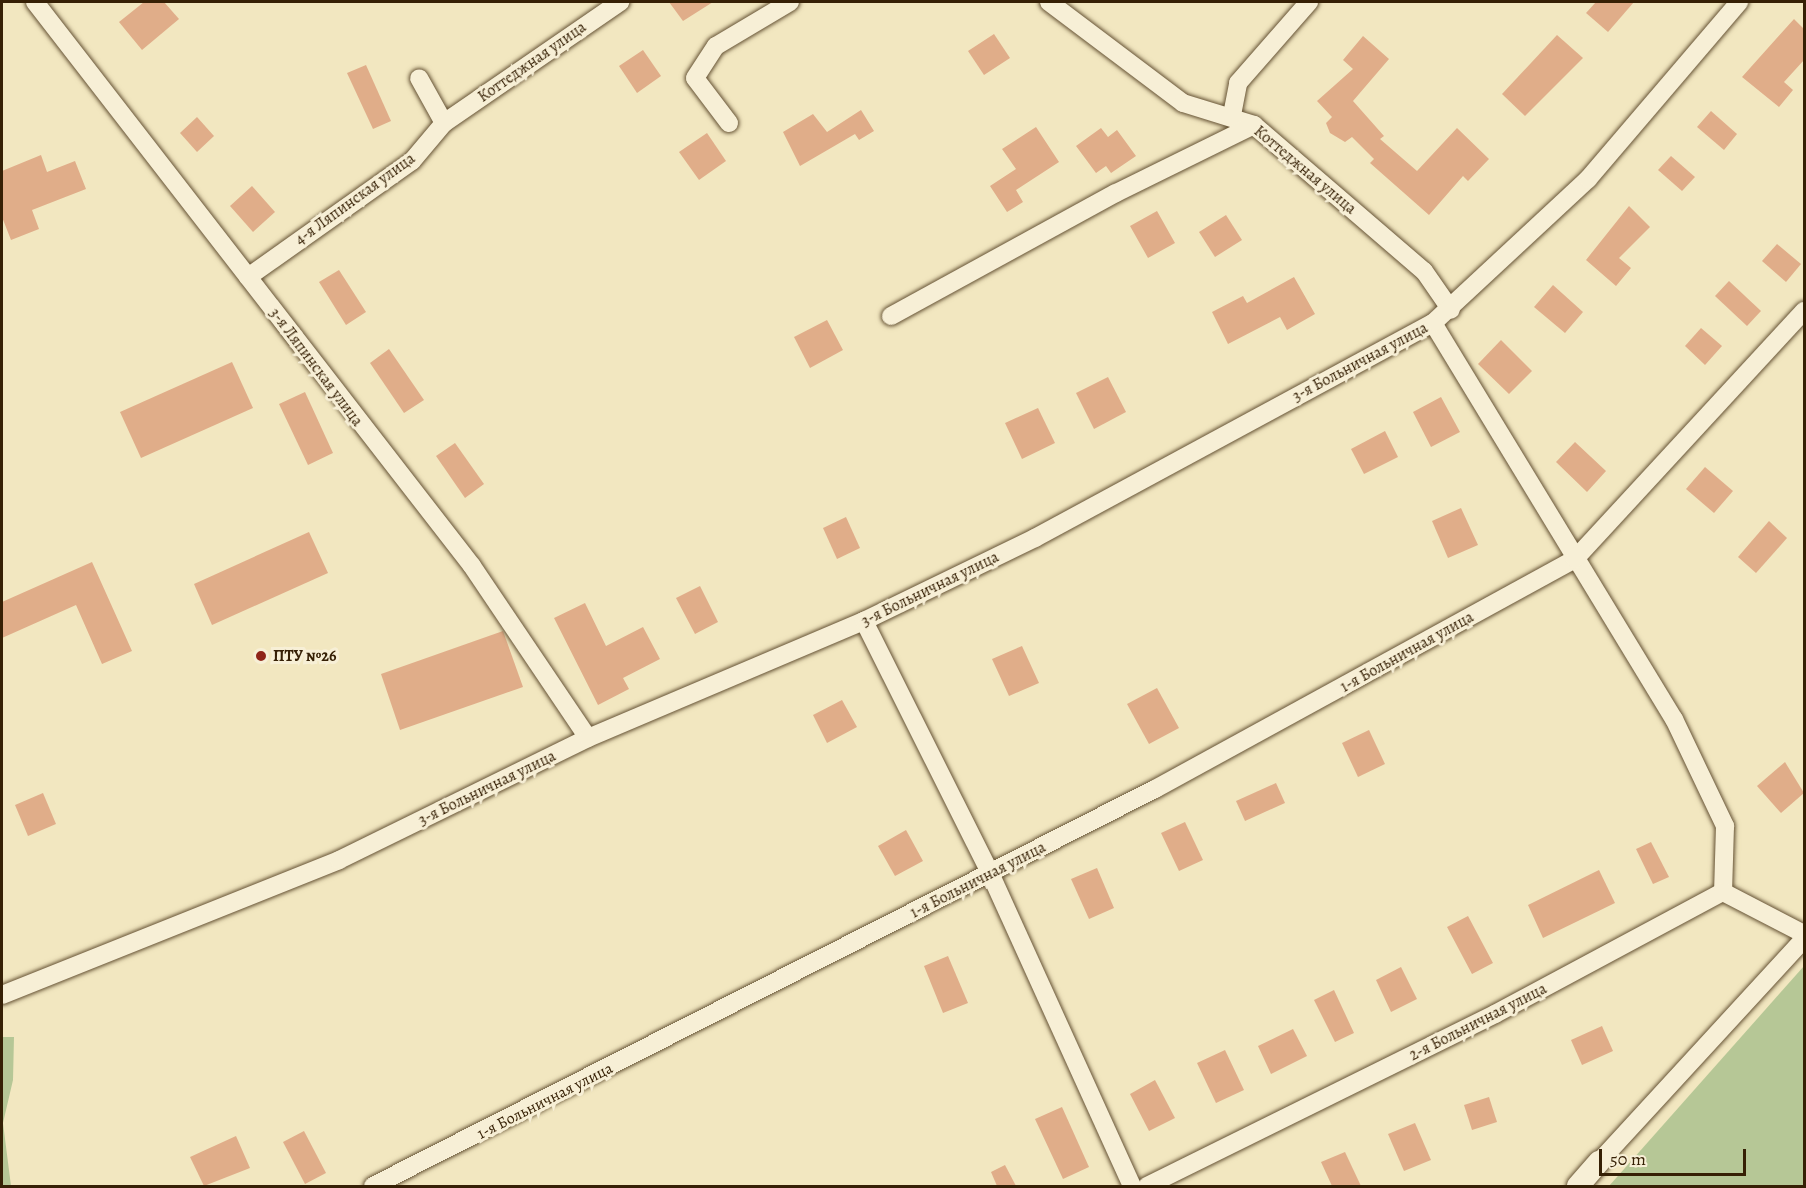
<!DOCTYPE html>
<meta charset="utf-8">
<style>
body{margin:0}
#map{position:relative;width:1806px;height:1188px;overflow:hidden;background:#f2e7c0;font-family:Alegreya,serif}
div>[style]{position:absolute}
.green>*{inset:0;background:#b6c796}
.building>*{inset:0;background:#e0ad89}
.roads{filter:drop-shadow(0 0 2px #655234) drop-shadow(0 0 2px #655234)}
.minor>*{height:18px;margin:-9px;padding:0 9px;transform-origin:9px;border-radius:9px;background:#f7efd6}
.tertiary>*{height:22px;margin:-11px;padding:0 11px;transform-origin:11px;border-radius:11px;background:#f7efd6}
.dots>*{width:16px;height:16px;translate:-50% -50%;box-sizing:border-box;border:3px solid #f7efd6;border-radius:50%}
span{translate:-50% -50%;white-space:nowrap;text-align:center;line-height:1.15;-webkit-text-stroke:6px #f7efd6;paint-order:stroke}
.street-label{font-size:16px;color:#362005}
.poi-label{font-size:16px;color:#362005;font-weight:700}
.left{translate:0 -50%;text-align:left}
.frame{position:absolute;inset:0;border:3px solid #362005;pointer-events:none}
.scale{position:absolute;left:1599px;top:1149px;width:147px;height:27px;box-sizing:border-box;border:3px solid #362005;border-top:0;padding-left:8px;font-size:18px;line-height:21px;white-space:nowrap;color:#362005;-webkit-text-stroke:4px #f7efd6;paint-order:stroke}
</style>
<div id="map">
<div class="green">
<i style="clip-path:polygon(1804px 966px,1804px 1186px,1609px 1186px)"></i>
<i style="clip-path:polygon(2px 1037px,14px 1037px,13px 1080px,3px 1123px,11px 1186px,2px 1186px)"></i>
</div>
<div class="building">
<i style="clip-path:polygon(144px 2px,164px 2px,179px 19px,142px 50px,119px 22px)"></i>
<i style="clip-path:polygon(669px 2px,713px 2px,683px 21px)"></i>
<i style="clip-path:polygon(1596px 2px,1634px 2px,1608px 32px,1586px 13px)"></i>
<i style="clip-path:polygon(1794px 19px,1804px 29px,1804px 60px,1784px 82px,1793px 90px,1779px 107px,1742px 77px)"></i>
<i style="clip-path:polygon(994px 34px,1010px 58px,984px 75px,968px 51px)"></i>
<i style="clip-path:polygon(1557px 35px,1583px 58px,1525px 116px,1502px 94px)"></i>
<i style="clip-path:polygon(1363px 36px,1389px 59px,1353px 101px,1384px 136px,1380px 139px,1417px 171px,1457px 128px,1489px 159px,1468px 181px,1463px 176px,1429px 215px,1370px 163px,1374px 159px,1352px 137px,1345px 142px,1330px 133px,1326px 123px,1332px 117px,1317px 101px,1353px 69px,1343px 60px)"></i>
<i style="clip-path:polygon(643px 50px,661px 76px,637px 93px,619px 66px)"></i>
<i style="clip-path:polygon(366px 65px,391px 121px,373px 129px,347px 73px)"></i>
<i style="clip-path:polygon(861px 110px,874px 131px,859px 140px,855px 134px,800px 166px,783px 132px,813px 114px,827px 132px)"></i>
<i style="clip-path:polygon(1711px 111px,1737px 134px,1724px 150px,1697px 127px)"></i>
<i style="clip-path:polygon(197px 117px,214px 136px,197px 152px,180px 133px)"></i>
<i style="clip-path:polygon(1036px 127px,1059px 162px,1016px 190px,1023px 202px,1007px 212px,990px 186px,1016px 169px,1002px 149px)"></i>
<i style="clip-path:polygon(1101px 128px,1108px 137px,1117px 130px,1136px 156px,1111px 173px,1106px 166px,1096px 173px,1076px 146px)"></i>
<i style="clip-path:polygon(707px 133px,726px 161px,699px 180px,679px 152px)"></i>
<i style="clip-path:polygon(41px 155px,47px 172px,75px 161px,86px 189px,32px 210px,39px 229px,11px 240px,2px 217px,2px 171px)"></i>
<i style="clip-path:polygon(1671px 156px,1695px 177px,1682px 191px,1658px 170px)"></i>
<i style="clip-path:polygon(252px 186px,275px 212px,253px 232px,230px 206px)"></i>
<i style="clip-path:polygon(1629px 206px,1650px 227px,1619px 258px,1631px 268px,1616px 286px,1586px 260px)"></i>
<i style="clip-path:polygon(1157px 211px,1175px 243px,1148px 258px,1130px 226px)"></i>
<i style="clip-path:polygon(1226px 215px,1242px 240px,1215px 257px,1199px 232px)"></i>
<i style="clip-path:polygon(1777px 244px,1801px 264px,1786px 282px,1762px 261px)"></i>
<i style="clip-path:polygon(339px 270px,366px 312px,346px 325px,319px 282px)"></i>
<i style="clip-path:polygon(1294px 277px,1315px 314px,1287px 330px,1280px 317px,1228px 344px,1212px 312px,1243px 296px,1247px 303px)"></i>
<i style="clip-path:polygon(1729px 281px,1761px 311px,1747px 326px,1715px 296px)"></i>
<i style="clip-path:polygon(1553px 285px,1583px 312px,1565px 333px,1534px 307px)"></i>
<i style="clip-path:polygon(827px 320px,843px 350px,810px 368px,794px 337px)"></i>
<i style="clip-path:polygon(1701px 328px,1722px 346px,1705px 365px,1685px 346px)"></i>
<i style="clip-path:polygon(1501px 340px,1532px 371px,1509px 394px,1478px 364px)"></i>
<i style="clip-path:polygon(389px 349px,424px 400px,404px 413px,370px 363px)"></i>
<i style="clip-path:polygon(232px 362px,253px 408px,141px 458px,120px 412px)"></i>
<i style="clip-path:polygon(1108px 377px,1126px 412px,1094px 429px,1076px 393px)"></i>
<i style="clip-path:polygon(305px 392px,333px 453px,308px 465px,279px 404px)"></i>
<i style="clip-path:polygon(1441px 397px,1460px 432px,1431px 447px,1413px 412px)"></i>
<i style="clip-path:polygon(1038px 408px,1055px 443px,1022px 459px,1005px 423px)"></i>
<i style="clip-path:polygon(1385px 431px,1398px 457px,1364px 474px,1351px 449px)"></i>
<i style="clip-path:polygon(1575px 442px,1606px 471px,1587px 492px,1556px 462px)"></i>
<i style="clip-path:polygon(455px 443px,484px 484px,465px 498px,436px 456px)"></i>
<i style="clip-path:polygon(1705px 467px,1733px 491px,1714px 513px,1686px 489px)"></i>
<i style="clip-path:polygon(1461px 508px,1478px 545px,1448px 558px,1432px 521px)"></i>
<i style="clip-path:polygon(846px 517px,860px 548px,837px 559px,823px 528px)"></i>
<i style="clip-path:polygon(1769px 521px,1787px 538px,1756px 573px,1738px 557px)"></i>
<i style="clip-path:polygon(309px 532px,328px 573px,212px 625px,194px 584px)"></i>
<i style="clip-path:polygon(92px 562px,132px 651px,102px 664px,76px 605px,2px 638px,2px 602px)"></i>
<i style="clip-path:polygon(700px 586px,718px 622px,695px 634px,676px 598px)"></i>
<i style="clip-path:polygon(585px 603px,606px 646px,643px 627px,660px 659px,623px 678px,629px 689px,598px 705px,554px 618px)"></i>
<i style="clip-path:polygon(503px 631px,523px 687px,400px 730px,381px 674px)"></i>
<i style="clip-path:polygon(1022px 646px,1039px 683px,1009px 696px,992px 659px)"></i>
<i style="clip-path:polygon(1157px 688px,1179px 728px,1149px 744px,1127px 704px)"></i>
<i style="clip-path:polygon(842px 700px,857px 727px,827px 743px,813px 715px)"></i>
<i style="clip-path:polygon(1369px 730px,1385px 764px,1358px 777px,1342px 743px)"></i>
<i style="clip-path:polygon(1785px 762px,1804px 793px,1781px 813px,1757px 786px)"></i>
<i style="clip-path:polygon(1276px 783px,1285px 803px,1245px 821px,1236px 801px)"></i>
<i style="clip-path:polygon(43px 793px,56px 824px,28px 836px,15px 805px)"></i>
<i style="clip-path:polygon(1185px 822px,1203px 860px,1179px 871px,1161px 833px)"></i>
<i style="clip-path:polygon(906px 830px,923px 861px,895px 876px,878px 846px)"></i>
<i style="clip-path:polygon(1651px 842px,1669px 877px,1653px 884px,1636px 849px)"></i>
<i style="clip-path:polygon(1097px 868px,1114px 908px,1089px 919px,1071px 879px)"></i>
<i style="clip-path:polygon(1599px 870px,1615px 903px,1543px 938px,1528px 905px)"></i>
<i style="clip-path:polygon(1468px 916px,1493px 963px,1472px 974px,1447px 927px)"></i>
<i style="clip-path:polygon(948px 956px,968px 1003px,943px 1013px,924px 966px)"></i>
<i style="clip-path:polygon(1401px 967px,1417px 999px,1391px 1012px,1376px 980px)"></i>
<i style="clip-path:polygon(1334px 990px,1354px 1033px,1335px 1042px,1314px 1000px)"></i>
<i style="clip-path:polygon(1602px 1026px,1613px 1051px,1582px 1065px,1571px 1040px)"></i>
<i style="clip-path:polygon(1293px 1029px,1307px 1056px,1271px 1074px,1258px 1046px)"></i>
<i style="clip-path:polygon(1225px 1050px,1244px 1090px,1216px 1103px,1197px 1063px)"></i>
<i style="clip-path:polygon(1155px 1080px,1175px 1118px,1149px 1131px,1130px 1094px)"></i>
<i style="clip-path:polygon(1489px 1097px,1497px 1122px,1472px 1130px,1464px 1105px)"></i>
<i style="clip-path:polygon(1062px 1107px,1089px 1167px,1063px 1179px,1035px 1119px)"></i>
<i style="clip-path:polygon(1415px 1123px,1431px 1160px,1404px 1171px,1388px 1134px)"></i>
<i style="clip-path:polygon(304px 1131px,326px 1173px,305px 1184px,283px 1142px)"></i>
<i style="clip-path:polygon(236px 1136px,250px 1168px,204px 1186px,190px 1157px)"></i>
<i style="clip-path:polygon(1345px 1152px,1361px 1186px,1332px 1186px,1321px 1162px)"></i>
<i style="clip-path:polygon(1005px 1165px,1016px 1186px,997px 1186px,991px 1172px)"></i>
</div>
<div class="roads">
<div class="minor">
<i style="left:35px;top:2px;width:713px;rotate:52.23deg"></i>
<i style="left:472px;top:566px;width:207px;rotate:56deg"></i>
<i style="left:1049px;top:2px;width:168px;rotate:37deg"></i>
<i style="left:1183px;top:103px;width:74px;rotate:17.2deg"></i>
<i style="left:1254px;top:125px;width:224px;rotate:40.7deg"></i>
<i style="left:1424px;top:271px;width:47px;rotate:55.3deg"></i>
<i style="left:1232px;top:115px;width:33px;rotate:-79deg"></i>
<i style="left:1238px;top:83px;width:108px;rotate:-48.8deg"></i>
<i style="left:444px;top:123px;width:214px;rotate:-34.5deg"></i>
<i style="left:729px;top:123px;width:56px;rotate:-127.1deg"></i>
<i style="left:695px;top:78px;width:38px;rotate:-57deg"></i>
<i style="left:716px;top:46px;width:86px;rotate:-30.7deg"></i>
<i style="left:248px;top:277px;width:201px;rotate:-35.3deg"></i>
<i style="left:412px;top:161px;width:50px;rotate:-49.9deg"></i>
<i style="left:444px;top:123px;width:51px;rotate:-119.1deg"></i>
<i style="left:891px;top:316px;width:256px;rotate:-28.7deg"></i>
<i style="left:1116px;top:193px;width:154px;rotate:-26.2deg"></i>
<i style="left:1433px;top:323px;width:464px;rotate:58.7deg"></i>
<i style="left:1674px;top:719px;width:119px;rotate:64.5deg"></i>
<i style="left:1725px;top:826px;width:66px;rotate:91.7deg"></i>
<i style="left:864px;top:621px;width:282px;rotate:63.4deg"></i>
<i style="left:990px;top:873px;width:344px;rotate:65.6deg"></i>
<i style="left:2px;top:995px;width:363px;rotate:-21.8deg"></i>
<i style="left:339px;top:860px;width:277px;rotate:-26.1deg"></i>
<i style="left:588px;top:738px;width:300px;rotate:-23deg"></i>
<i style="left:864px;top:621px;width:190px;rotate:-25.9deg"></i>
<i style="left:1035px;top:538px;width:452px;rotate:-28.4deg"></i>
<i style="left:1433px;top:323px;width:212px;rotate:-42.9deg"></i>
<i style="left:1588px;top:179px;width:233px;rotate:-49.5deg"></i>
<i style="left:1599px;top:1162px;width:303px;rotate:-47.4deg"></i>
<i style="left:373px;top:1186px;width:877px;rotate:-26.92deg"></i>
<i style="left:1155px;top:789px;width:479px;rotate:-28.7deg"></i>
<i style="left:1575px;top:559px;width:338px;rotate:-47.3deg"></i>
<i style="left:1147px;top:1186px;width:388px;rotate:-26.3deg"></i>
<i style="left:1495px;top:1014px;width:259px;rotate:-28.2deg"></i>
<i style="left:1723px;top:892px;width:91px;rotate:27.4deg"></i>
</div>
<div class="tertiary">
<i style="left:1578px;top:1186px;width:32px;rotate:-49deg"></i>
</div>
</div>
<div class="dots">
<i style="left:261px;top:656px;background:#8f2418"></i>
</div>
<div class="street-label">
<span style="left:532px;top:62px;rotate:-35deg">Коттеджная улица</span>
<span style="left:1305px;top:170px;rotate:40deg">Коттеджная улица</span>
<span style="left:355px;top:199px;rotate:-36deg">4-я Ляпинская улица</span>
<span style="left:1360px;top:362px;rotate:-28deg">3-я Больничная улица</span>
<span style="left:316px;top:367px;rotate:53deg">3-я Ляпинская улица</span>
<span style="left:930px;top:589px;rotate:-26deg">3-я Больничная улица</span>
<span style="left:1407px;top:652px;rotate:-29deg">1-я Больничная улица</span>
<span style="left:487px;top:788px;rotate:-26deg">3-я Больничная улица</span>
<span style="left:978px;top:880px;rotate:-27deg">1-я Больничная улица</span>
<span style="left:1478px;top:1022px;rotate:-27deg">2-я Больничная улица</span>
<span style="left:545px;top:1101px;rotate:-27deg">1-я Больничная улица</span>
</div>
<div class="poi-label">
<span class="left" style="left:273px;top:656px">ПТУ №26</span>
</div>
<div class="frame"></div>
<div class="scale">50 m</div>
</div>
